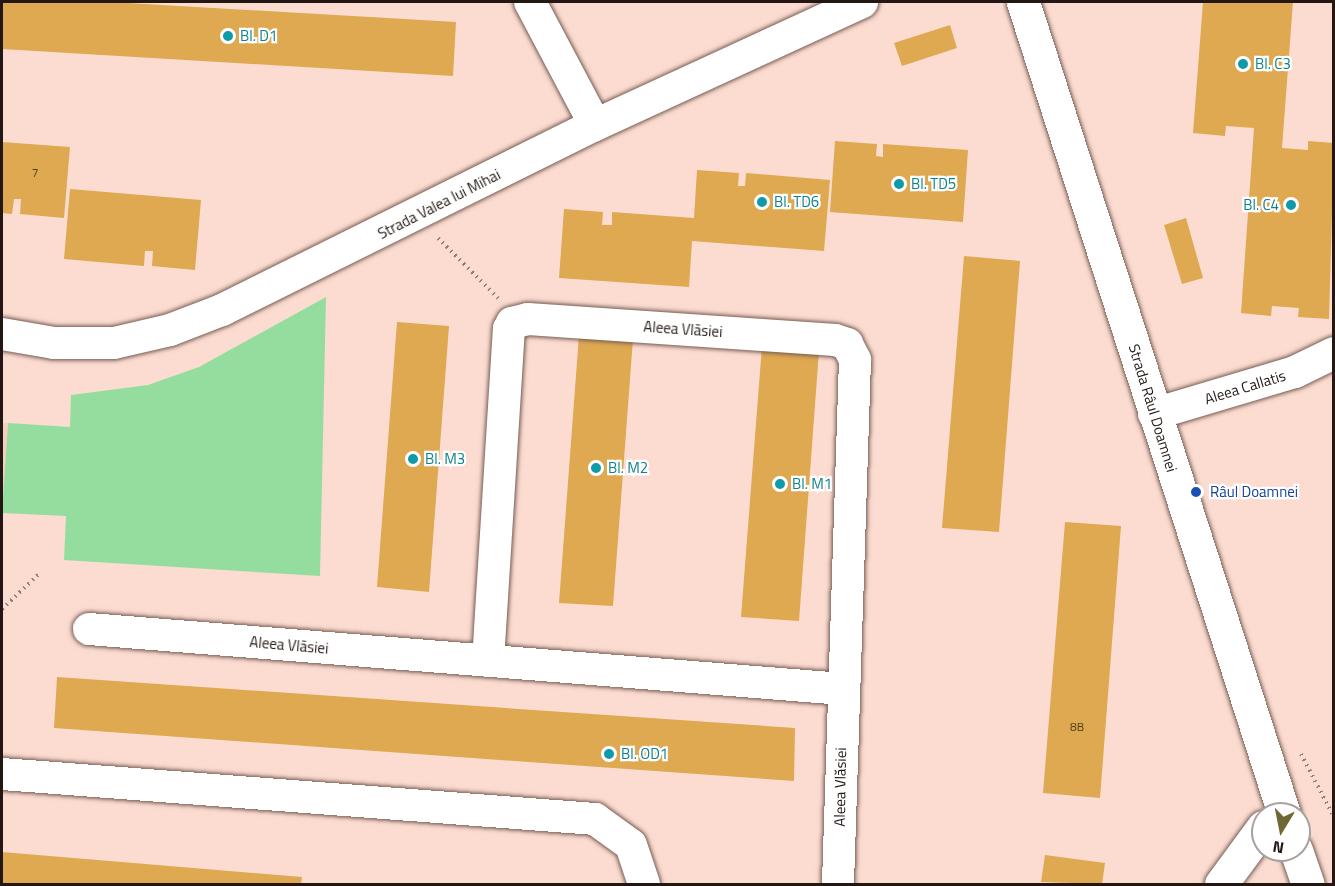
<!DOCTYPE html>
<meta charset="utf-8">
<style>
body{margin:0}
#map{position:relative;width:1335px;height:886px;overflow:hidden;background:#fcdcd1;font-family:"Titillium Web",sans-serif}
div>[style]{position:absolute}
.built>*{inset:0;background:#f6cec0}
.green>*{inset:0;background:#94dd9e}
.building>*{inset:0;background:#dea951}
.path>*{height:4px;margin-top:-2px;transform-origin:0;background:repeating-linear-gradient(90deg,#937d75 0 1.5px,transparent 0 6px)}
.roads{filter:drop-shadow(0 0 2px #775c52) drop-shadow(0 0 2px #775c52)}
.street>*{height:32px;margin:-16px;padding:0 16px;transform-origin:16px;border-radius:16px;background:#fff}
.secondary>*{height:33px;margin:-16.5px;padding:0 16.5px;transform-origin:16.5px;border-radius:16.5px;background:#fff}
.dots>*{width:16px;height:16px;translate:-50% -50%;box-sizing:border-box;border:3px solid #fff;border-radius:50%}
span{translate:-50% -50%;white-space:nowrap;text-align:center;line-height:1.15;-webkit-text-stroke:4.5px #fff;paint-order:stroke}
.number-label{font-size:12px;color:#513c22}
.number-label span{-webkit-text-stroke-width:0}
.culture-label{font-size:15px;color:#0d838f}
.left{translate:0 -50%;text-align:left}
.right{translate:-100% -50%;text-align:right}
.street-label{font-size:15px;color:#221713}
.transit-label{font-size:15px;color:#164399}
.frame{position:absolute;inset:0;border:3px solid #221713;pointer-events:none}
.north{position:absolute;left:1251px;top:802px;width:60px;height:60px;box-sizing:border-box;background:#fff;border:2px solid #a7a2a1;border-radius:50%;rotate:190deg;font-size:16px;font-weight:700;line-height:24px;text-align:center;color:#221713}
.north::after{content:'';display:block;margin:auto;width:21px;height:27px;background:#6f6734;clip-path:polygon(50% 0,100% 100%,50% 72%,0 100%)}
</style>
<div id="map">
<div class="built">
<i style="clip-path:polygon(2px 423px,8px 423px,2px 516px)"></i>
</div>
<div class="green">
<i style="clip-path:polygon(326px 297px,320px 576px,64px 560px,66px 516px,2px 513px,8px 423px,70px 427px,71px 395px,148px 385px,199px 367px)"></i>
</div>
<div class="building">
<i style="clip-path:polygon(2px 2px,111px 2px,456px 22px,453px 76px,2px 49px)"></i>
<i style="clip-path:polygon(1203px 2px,1293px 2px,1282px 148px,1308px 150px,1308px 141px,1334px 143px,1329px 319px,1298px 317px,1299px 308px,1272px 306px,1271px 316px,1241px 313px,1254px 128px,1226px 126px,1225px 136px,1193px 133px)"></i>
<i style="clip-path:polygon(950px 25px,957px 48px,902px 66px,894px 43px)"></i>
<i style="clip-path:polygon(835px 141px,877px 144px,876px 156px,883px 157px,883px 144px,968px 150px,963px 222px,830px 212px)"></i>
<i style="clip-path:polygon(2px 142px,70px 147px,64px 218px,20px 214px,21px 199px,14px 199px,12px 214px,2px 213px)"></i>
<i style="clip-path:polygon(697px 170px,739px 173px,738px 186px,745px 186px,746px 173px,830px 180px,824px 251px,692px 241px,689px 287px,559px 278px,564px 209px,603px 212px,602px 225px,612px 225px,612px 212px,694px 218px)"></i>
<i style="clip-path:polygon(70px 189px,201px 200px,195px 270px,152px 266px,153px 251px,145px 251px,144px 266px,64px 259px)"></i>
<i style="clip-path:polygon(1186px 218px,1203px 278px,1182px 284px,1164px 225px)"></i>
<i style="clip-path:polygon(964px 256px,1020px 261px,999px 532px,942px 528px)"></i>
<i style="clip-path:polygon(397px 322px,449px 326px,429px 592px,377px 587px)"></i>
<i style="clip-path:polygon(579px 335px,633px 339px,613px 606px,559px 603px)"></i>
<i style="clip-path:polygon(762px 346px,819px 351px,799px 621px,741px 617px)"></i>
<i style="clip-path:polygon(1065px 522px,1121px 526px,1100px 798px,1043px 793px)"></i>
<i style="clip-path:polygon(57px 677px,795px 728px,794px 781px,54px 728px)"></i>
<i style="clip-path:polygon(2px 852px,302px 877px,301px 884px,2px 884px)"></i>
<i style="clip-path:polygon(1045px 855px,1105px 863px,1102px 884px,1041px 882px)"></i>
</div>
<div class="path">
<i style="left:438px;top:238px;width:85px;rotate:45deg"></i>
<i style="left:2px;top:609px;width:50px;rotate:-43.4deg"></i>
<i style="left:1301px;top:754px;width:71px;rotate:62.4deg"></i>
</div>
<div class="roads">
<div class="street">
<i style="left:530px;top:2px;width:139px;rotate:62.1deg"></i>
<i style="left:2px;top:334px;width:53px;rotate:9.8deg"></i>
<i style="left:54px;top:343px;width:60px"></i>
<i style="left:114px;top:343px;width:57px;rotate:-13.1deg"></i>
<i style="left:170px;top:330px;width:56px;rotate:-21deg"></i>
<i style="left:222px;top:310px;width:416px;rotate:-26.4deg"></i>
<i style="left:595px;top:125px;width:294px;rotate:-24.7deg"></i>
<i style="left:1154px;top:414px;width:147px;rotate:-16.6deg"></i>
<i style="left:1295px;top:372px;width:43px;rotate:-26deg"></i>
<i style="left:89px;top:629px;width:756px;rotate:4.55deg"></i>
<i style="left:488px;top:661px;width:333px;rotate:-86.4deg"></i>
<i style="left:509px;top:329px;width:7px;rotate:-63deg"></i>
<i style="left:512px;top:323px;width:16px;rotate:-14deg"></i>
<i style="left:528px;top:319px;width:308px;rotate:3.9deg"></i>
<i style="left:835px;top:340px;width:13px;rotate:18deg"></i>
<i style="left:847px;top:344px;width:18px;rotate:63deg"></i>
<i style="left:855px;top:360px;width:524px;rotate:91.86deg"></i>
<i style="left:2px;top:774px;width:595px;rotate:4.34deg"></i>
<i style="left:595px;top:819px;width:44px;rotate:35.8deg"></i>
<i style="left:631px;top:845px;width:41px;rotate:71.6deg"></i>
</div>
<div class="secondary">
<i style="left:1023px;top:2px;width:853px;rotate:72.18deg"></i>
<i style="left:1296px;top:850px;width:36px;rotate:71deg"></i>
<i style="left:1221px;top:884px;width:71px;rotate:-53.6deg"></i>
</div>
</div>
<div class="dots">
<i style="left:228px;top:36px;background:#0f9aa8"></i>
<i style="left:1243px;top:64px;background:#0f9aa8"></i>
<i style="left:899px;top:184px;background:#0f9aa8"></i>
<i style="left:762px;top:202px;background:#0f9aa8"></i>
<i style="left:1291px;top:205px;background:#0f9aa8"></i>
<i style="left:413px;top:459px;background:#0f9aa8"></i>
<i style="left:596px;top:468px;background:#0f9aa8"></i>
<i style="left:780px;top:484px;background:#0f9aa8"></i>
<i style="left:1196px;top:492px;background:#1a4fb4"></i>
<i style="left:609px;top:754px;background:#0f9aa8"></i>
</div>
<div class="number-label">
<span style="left:35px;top:173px">7</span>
<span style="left:1077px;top:727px">8B</span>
</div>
<div class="culture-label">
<span class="left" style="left:240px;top:36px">Bl. D1</span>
<span class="left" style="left:1255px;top:64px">Bl. C3</span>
<span class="left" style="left:911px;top:184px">Bl. TD5</span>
<span class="left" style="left:774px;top:202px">Bl. TD6</span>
<span class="right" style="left:1279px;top:205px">Bl. C4</span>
<span class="left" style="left:425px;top:459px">Bl. M3</span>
<span class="left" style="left:608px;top:468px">Bl. M2</span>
<span class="left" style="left:792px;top:484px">Bl. M1</span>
<span class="left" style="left:621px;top:754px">Bl. OD1</span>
</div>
<div class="street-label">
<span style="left:439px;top:204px;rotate:-27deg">Strada Valea lui Mihai</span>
<span style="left:683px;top:329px;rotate:4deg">Aleea Vlăsiei</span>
<span style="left:1245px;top:387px;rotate:-17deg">Aleea Callatis</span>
<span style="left:1153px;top:408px;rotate:73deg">Strada Râul Doamnei</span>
<span style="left:289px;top:645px;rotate:5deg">Aleea Vlăsiei</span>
<span style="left:840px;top:787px;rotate:-89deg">Aleea Vlăsiei</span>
</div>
<div class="transit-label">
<span class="left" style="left:1210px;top:492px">Râul Doamnei</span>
</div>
<div class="frame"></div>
<div class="north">N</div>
</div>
